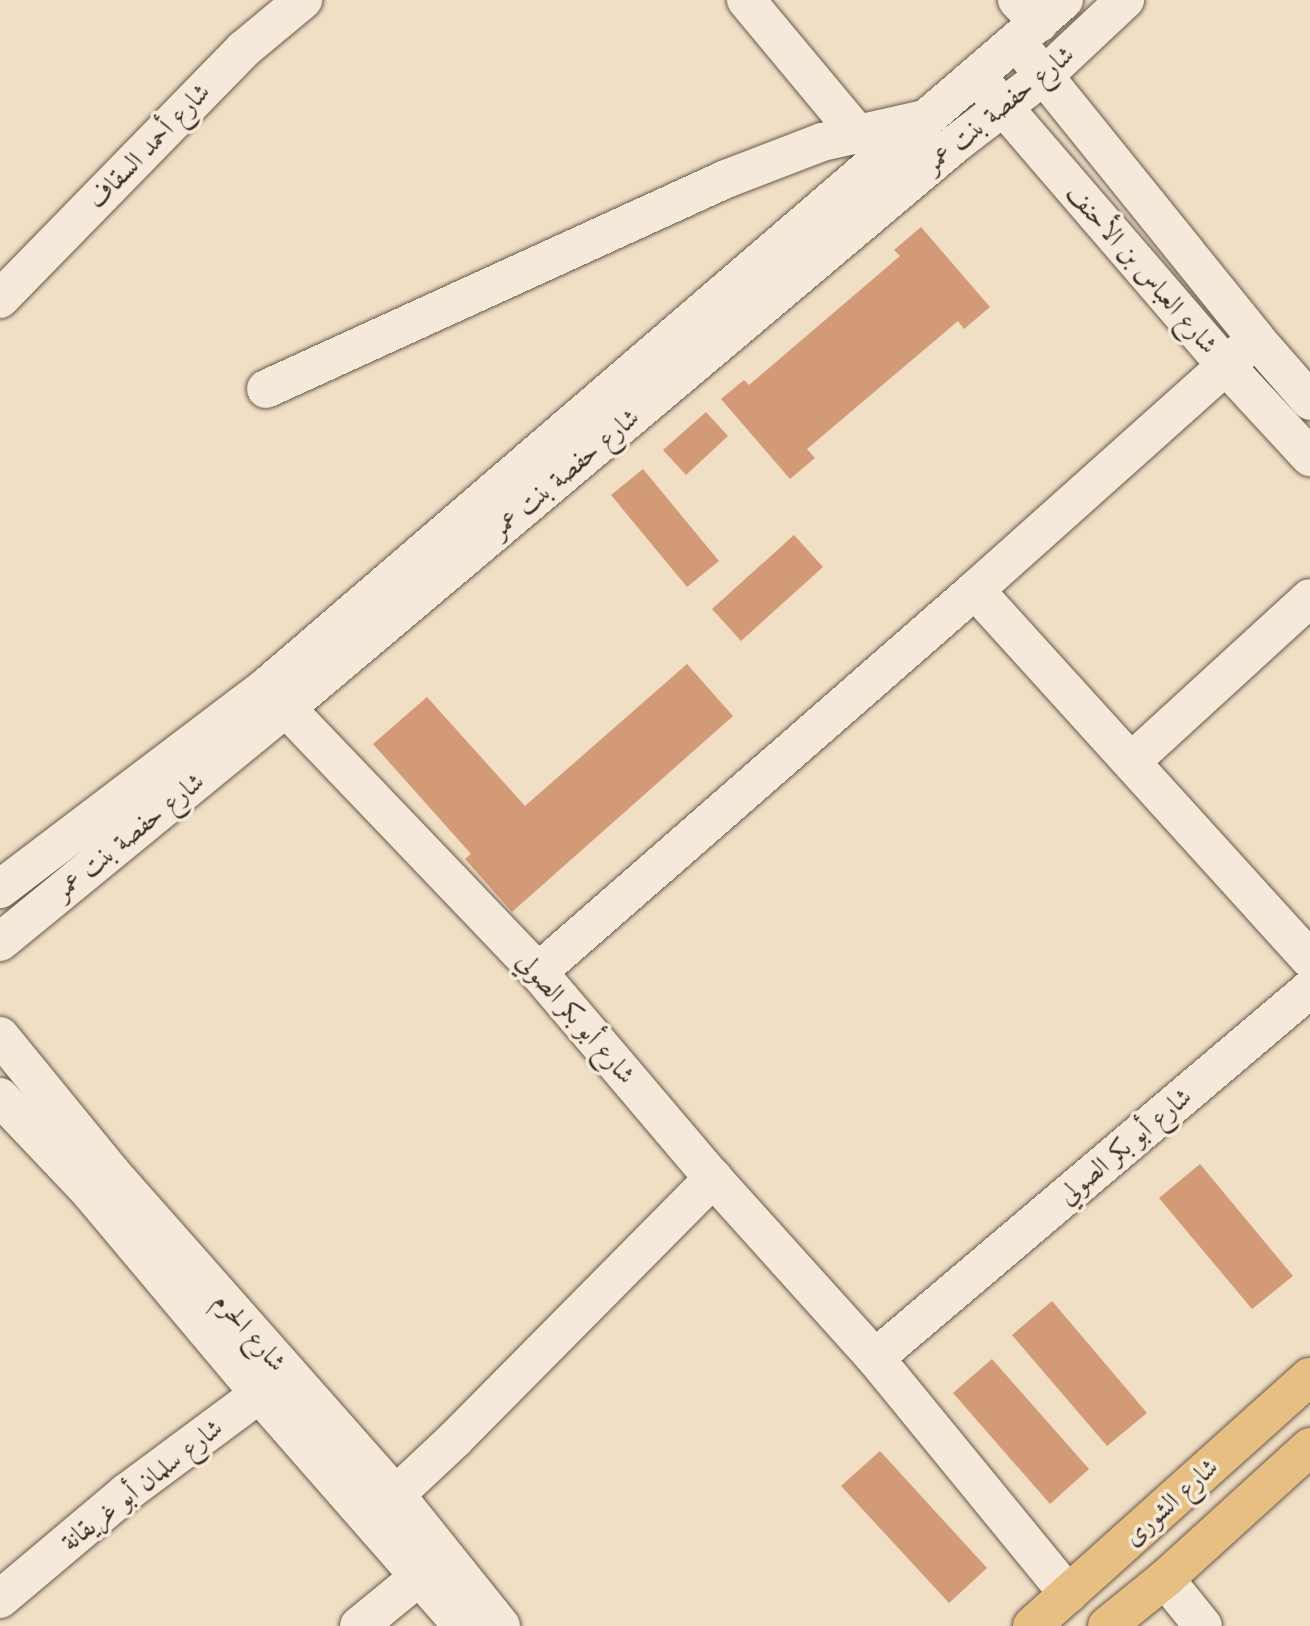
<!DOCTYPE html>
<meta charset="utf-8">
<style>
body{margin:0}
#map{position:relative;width:1310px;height:1626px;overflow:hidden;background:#f0dec5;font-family:Cardo,Amiri,serif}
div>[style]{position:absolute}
.building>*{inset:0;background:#d29a77}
.roads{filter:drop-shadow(0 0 2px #68594c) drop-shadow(0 0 2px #68594c)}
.minor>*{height:38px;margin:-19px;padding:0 19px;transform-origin:19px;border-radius:19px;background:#f5ead9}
.tertiary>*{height:38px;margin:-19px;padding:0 19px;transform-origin:19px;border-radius:19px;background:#f5ead9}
.primary>*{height:38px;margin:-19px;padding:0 19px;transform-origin:19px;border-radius:19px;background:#e8bf82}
span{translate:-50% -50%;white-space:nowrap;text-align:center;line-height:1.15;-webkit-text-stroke:7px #f5ead9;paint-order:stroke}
.street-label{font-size:26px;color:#3b2d24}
</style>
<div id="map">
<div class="building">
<i style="clip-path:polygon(921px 227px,990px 307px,964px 329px,958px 321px,807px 449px,815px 458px,790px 479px,721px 399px,744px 380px,749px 385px,900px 256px,894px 250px)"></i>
<i style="clip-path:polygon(706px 412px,728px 436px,686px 475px,663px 450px)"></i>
<i style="clip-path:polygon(643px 469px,719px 561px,687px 587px,611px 495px)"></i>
<i style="clip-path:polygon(794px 535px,823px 567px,741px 641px,712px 609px)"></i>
<i style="clip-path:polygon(687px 664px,733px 716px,512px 912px,465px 859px,471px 854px,373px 744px,427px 697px,525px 806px)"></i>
<i style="clip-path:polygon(1200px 1164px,1293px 1276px,1252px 1309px,1159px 1198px)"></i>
<i style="clip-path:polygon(1052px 1301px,1147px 1413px,1107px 1446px,1012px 1335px)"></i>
<i style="clip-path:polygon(992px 1359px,1089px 1469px,1050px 1504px,953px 1393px)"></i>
<i style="clip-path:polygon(880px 1451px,987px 1568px,949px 1603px,841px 1486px)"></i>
</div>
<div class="roads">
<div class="minor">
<i style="left:746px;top:0;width:173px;rotate:50.2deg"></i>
<i style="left:1017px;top:0;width:32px;rotate:46deg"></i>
<i style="left:0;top:299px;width:349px;rotate:-45.7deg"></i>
<i style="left:244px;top:49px;width:77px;rotate:-39.7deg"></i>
<i style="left:266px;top:389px;width:506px;rotate:-24.54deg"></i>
<i style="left:726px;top:179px;width:103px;rotate:-21.1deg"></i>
<i style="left:822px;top:142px;width:106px;rotate:-12.6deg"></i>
<i style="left:975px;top:590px;width:499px;rotate:47.8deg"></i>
<i style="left:266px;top:687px;width:394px;rotate:46.3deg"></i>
<i style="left:538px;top:972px;width:270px;rotate:49.7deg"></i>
<i style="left:713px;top:1178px;width:242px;rotate:48deg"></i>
<i style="left:875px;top:1358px;width:305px;rotate:50.7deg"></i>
<i style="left:1132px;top:761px;width:241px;rotate:-42.5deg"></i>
<i style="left:538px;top:972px;width:580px;rotate:-41.16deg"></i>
<i style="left:975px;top:590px;width:370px;rotate:-41.8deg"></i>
<i style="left:875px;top:1358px;width:570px;rotate:-40.31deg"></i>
<i style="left:372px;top:1517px;width:115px;rotate:-43.2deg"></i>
<i style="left:456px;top:1438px;width:366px;rotate:-45.3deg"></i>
<i style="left:1165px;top:1579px;width:60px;rotate:51deg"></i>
<i style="left:0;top:1599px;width:165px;rotate:-40.1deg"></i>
<i style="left:126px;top:1493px;width:199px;rotate:-36.6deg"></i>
<i style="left:359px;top:1626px;width:109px;rotate:-39.4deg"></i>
</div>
<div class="tertiary">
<i style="left:1028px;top:56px;width:363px;rotate:51.1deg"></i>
<i style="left:1256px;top:339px;width:82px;rotate:48.9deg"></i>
<i style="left:988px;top:89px;width:365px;rotate:49.3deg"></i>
<i style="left:1226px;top:366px;width:124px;rotate:47.3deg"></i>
<i style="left:0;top:889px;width:334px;rotate:-37.2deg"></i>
<i style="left:266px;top:687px;width:1053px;rotate:-40.73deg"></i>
<i style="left:0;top:942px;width:368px;rotate:-39.3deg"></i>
<i style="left:285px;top:709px;width:876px;rotate:-40.14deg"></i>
<i style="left:955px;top:144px;width:113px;rotate:-37.5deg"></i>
<i style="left:1045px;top:75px;width:110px;rotate:-43.2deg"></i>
<i style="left:0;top:1036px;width:176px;rotate:50.8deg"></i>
<i style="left:111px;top:1172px;width:431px;rotate:48.6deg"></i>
<i style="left:396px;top:1495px;width:168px;rotate:51.3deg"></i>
<i style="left:0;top:1097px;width:131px;rotate:46.5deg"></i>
<i style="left:90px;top:1192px;width:266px;rotate:50deg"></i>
<i style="left:261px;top:1396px;width:305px;rotate:48.8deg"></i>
</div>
<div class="primary">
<i style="left:1032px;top:1626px;width:373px;rotate:-41.9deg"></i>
<i style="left:1107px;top:1626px;width:75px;rotate:-39deg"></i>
<i style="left:1165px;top:1579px;width:196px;rotate:-42.3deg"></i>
</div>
</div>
<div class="street-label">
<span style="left:999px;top:109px;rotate:-39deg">شارع حفصة بنت عمر</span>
<span style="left:149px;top:146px;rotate:-46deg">شارع أحمد السقاف</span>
<span style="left:1142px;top:269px;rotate:49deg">شارع العباس بن الأحنف</span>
<span style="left:565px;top:473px;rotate:-40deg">شارع حفصة بنت عمر</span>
<span style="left:129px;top:836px;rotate:-39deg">شارع حفصة بنت عمر</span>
<span style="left:576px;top:1018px;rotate:49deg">شارع أبو بكر الصولي</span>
<span style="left:1125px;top:1146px;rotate:-40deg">شارع أبو بكر الصولي</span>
<span style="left:250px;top:1332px;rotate:49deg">شارع الحرم</span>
<span style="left:142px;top:1485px;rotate:-38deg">شارع سلمان أبو غريقانة</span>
<span style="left:1171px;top:1502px;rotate:-42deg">شارع الشورى</span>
</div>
</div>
